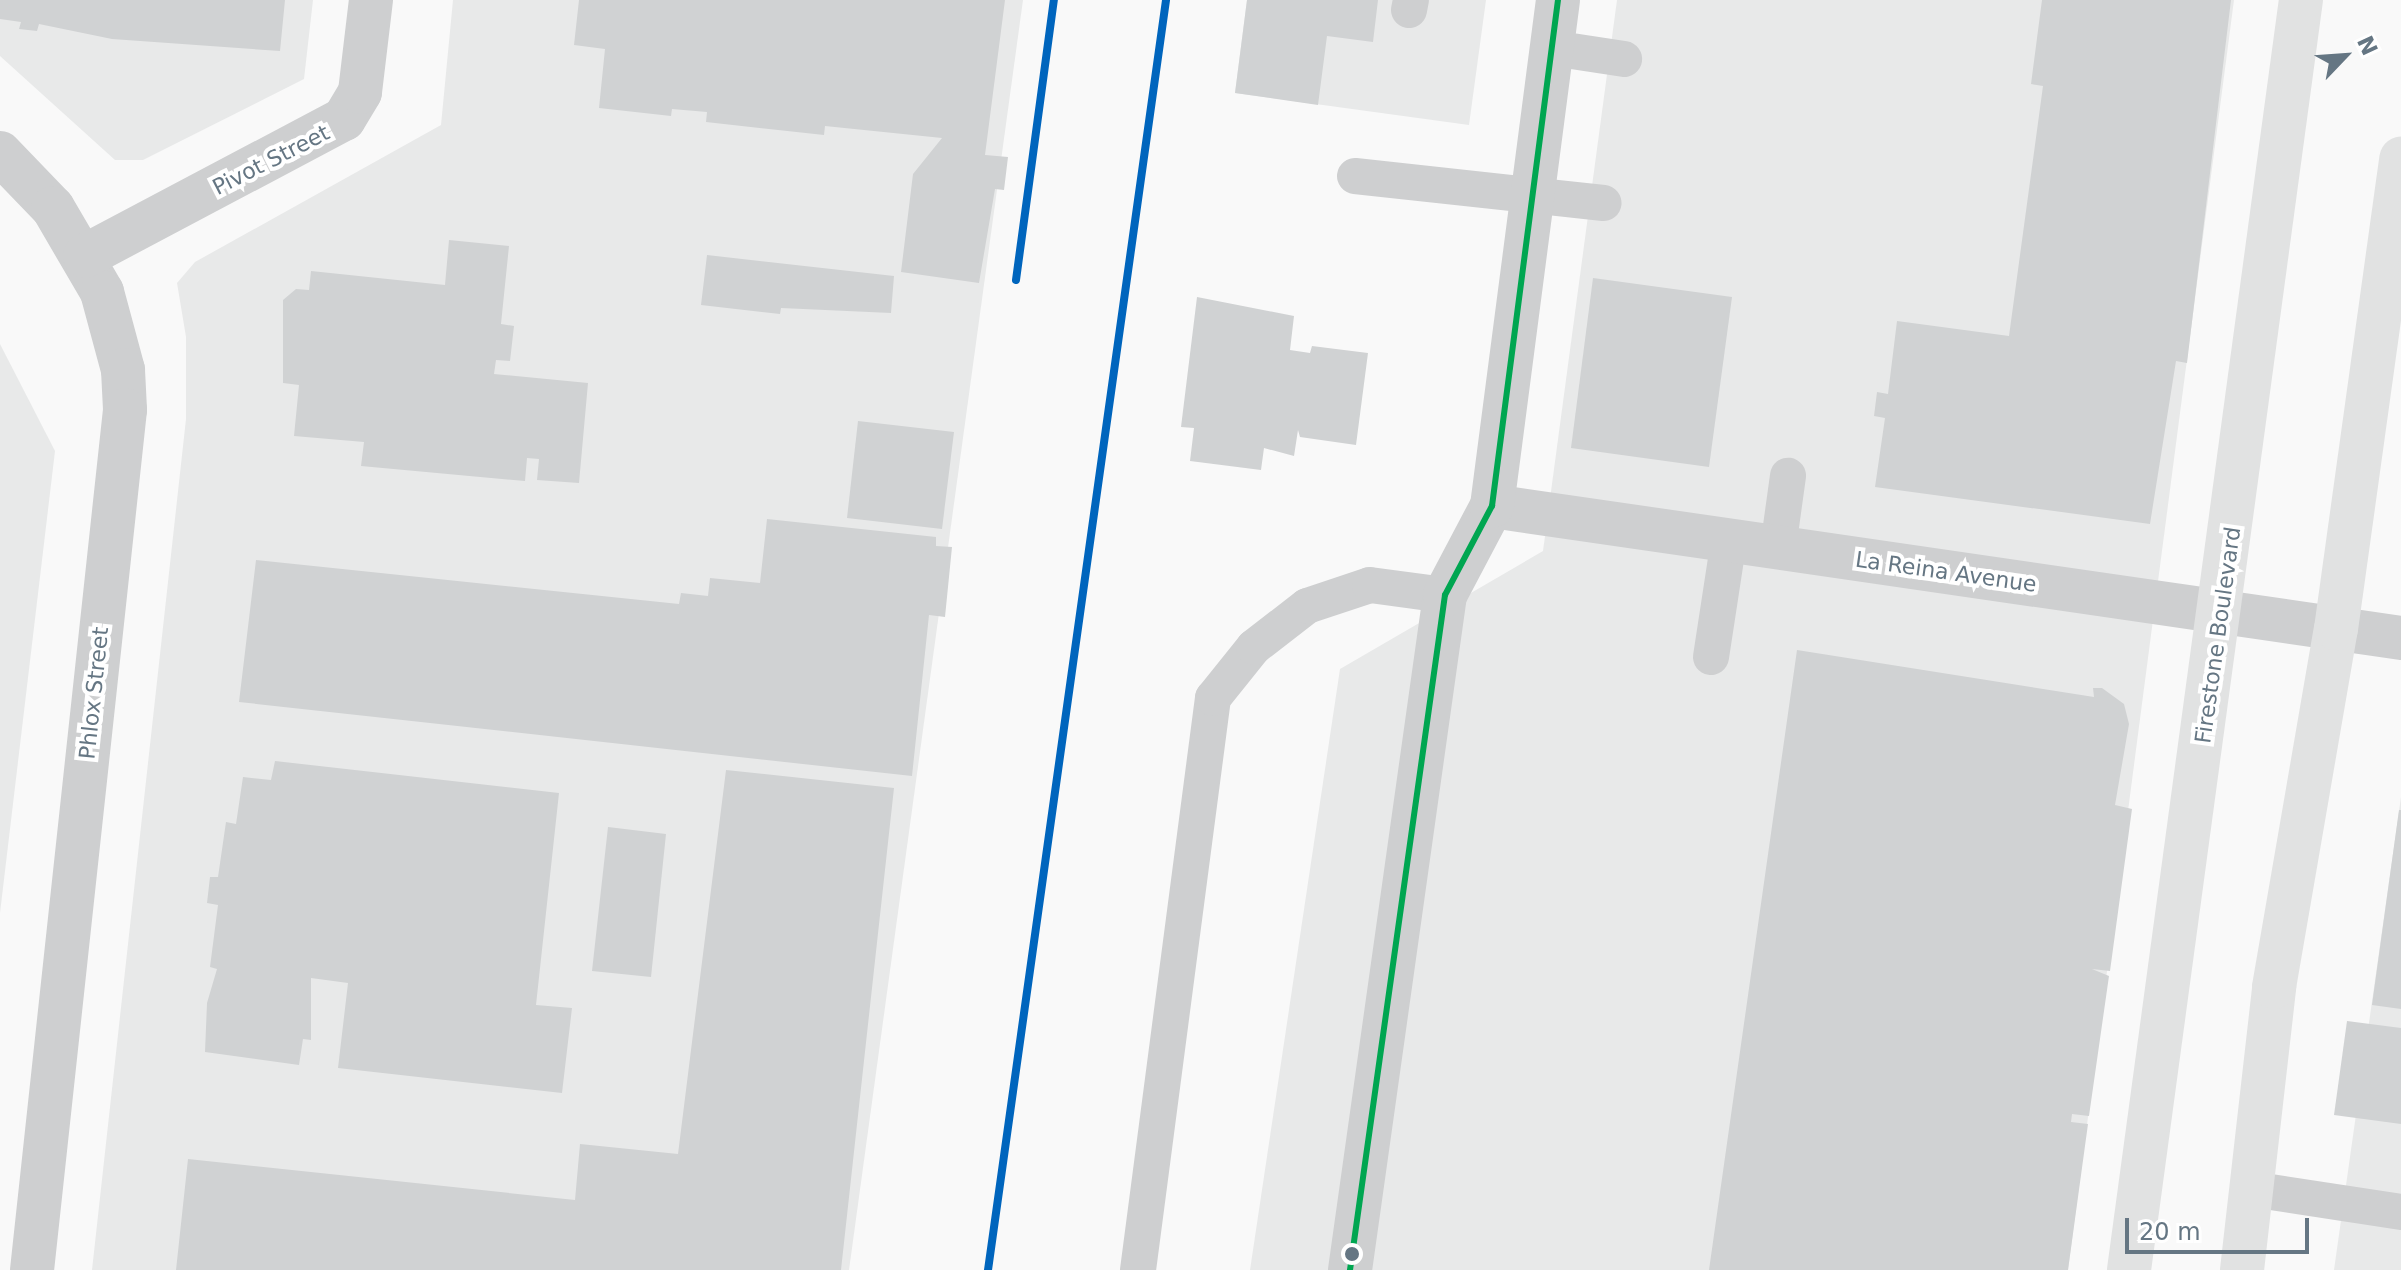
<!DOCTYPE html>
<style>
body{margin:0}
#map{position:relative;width:2401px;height:1270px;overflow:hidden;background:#f9f9f9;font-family:"DejaVu Sans",sans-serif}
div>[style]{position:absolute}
.built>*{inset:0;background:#e8e9e9}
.building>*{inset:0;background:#d0d2d3}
.lane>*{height:36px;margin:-18px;padding:0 18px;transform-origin:18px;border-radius:18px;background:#cecfd0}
.street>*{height:44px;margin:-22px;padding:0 22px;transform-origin:22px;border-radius:22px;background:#cecfd0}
.primary>*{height:44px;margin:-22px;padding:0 22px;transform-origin:22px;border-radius:22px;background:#e1e2e2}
.bus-1>*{height:6px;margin:-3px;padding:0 3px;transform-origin:3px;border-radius:3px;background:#00a651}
.rail-1>*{height:8px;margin:-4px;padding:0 4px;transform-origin:4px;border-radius:4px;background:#0065bd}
.dots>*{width:22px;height:22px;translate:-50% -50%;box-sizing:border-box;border:4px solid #fff;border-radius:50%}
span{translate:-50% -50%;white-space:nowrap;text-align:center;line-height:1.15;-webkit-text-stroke:8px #fff;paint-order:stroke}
.street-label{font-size:22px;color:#657683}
.north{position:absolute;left:2305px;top:16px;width:80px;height:80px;-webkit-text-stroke:6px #fff;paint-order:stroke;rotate:65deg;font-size:22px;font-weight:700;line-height:32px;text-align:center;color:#657683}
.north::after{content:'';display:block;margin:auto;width:28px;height:36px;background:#657683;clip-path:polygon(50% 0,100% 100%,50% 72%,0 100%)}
.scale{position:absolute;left:2125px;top:1218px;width:184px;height:36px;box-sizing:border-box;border:4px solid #657683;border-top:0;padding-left:10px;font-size:24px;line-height:28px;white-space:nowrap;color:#657683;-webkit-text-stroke:6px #fff;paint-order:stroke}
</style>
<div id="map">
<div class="built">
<i style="clip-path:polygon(0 0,313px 0,304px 79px,143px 160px,115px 160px,0 56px)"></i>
<i style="clip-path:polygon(453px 0,1023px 0,849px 1270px,92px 1270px,186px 419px,186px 337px,177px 283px,195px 262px,441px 125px)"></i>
<i style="clip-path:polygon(1247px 0,1486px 0,1469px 125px,1235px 93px)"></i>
<i style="clip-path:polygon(1617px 0,2234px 0,2068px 1270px,1250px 1270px,1340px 669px,1543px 551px)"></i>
<i style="clip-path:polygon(0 344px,55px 451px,0 913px)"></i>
<i style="clip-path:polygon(2401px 797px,2401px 1270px,2334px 1270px)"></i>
</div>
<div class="building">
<i style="clip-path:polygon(0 0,285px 0,280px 51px,112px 39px,39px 24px,37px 31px,19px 29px,21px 22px,0 19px)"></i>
<i style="clip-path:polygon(579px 0,1005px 0,985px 155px,1008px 157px,1004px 190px,995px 189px,979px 283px,901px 272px,913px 174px,942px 138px,825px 126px,824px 135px,706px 122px,707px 112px,672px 109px,671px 116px,599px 108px,605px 49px,574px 45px)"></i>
<i style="clip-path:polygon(1247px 0,1378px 0,1373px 42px,1327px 36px,1318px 105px,1235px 93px)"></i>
<i style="clip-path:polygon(2042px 0,2231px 0,2187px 363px,2176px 361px,2150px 524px,1875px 487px,1885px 418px,1874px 416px,1877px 392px,1888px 394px,1897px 321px,2009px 336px,2043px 86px,2031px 84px)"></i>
<i style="clip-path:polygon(449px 240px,509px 246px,501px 324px,514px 326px,510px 361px,496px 360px,494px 374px,588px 383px,579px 483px,537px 480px,539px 459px,527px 458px,525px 481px,361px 466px,364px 442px,294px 436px,299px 385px,283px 383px,283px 300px,296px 289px,309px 290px,311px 271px,445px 285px)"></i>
<i style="clip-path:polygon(707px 255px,894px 276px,891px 313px,781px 308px,780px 314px,701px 305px)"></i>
<i style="clip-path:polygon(1593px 278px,1732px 297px,1709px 467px,1571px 448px)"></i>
<i style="clip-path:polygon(1197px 297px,1294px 316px,1290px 350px,1310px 353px,1312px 346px,1368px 353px,1356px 445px,1300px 437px,1298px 430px,1294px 456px,1264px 448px,1261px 470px,1190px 461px,1194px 428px,1181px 427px)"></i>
<i style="clip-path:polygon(858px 421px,954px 432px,942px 529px,847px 518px)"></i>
<i style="clip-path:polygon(767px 519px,936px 537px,936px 546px,952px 547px,945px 617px,929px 615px,912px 776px,239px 702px,256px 560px,679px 604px,681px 593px,708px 596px,710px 578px,760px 583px)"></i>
<i style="clip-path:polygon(1797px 650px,2094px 697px,2093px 688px,2102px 688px,2124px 704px,2129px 724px,2115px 805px,2132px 809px,2110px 971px,2092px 969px,2109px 976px,2089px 1116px,2072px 1114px,2071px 1122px,2088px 1124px,2068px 1270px,1709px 1270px)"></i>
<i style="clip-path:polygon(275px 761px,559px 793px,536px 1005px,572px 1008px,562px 1093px,338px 1068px,348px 983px,311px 978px,311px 1040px,303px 1039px,299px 1065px,205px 1052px,207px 1003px,217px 969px,210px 967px,218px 905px,207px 903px,210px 877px,218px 877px,226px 822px,236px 824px,243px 777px,271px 780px)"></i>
<i style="clip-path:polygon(726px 770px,894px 788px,841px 1270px,176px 1270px,188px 1159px,575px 1200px,580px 1144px,678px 1154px)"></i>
<i style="clip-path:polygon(2399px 810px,2401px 810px,2401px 1009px,2372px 1005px)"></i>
<i style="clip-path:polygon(608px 827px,666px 834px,651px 977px,592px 971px)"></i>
<i style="clip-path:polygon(2347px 1021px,2401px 1028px,2401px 1124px,2334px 1115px)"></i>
</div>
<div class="lane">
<i style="left:1409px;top:10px;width:10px;rotate:-79deg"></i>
<i style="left:1552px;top:48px;width:73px;rotate:8.7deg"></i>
<i style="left:1355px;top:176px;width:250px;rotate:6.2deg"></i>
<i style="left:1778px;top:548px;width:73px;rotate:-82.1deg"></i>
<i style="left:1711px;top:657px;width:118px;rotate:-81.3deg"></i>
<i style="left:2251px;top:1189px;width:152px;rotate:8.7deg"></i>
<i style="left:1138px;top:1270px;width:577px;rotate:-82.53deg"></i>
<i style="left:1213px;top:698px;width:65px;rotate:-51.2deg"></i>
<i style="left:1254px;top:647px;width:67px;rotate:-37.7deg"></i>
<i style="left:1307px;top:606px;width:66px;rotate:-18.4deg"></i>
<i style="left:1370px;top:585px;width:76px;rotate:7.6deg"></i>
</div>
<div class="street">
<i style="left:0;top:153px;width:76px;rotate:46.1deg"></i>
<i style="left:53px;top:208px;width:97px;rotate:59.7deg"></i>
<i style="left:102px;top:292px;width:81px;rotate:74.9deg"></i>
<i style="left:123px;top:370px;width:40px;rotate:87.1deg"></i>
<i style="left:125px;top:410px;width:865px;rotate:96.17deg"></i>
<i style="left:85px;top:256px;width:293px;rotate:-27.9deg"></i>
<i style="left:344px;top:119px;width:31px;rotate:-59deg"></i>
<i style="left:360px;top:92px;width:93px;rotate:-83.2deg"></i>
<i style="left:1492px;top:506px;width:919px;rotate:8.26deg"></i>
<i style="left:1350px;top:1270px;width:682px;rotate:-81.99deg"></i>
<i style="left:1445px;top:595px;width:101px;rotate:-62.2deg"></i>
<i style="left:1492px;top:506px;width:510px;rotate:-82.57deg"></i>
</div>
<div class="primary">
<i style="left:2129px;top:1270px;width:1282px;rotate:-82.29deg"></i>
<i style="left:2242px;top:1270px;width:285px;rotate:-83.5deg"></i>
<i style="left:2274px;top:987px;width:363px;rotate:-80.2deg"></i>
<i style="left:2336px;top:629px;width:475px;rotate:-82.1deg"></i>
</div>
<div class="bus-1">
<i style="left:1350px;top:1270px;width:682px;rotate:-81.99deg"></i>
<i style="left:1445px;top:595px;width:101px;rotate:-62.2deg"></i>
<i style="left:1492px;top:506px;width:510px;rotate:-82.57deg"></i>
</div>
<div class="rail-1">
<i style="left:1016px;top:280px;width:283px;rotate:-82.3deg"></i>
<i style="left:988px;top:1270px;width:1282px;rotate:-82.02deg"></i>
</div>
<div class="dots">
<i style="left:1352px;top:1254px;background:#657683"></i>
</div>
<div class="street-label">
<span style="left:271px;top:160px;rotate:-27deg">Pivot Street</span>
<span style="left:1946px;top:572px;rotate:8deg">La Reina Avenue</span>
<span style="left:2218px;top:635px;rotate:-82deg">Firestone Boulevard</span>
<span style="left:94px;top:693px;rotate:-84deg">Phlox Street</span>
</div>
<div class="north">N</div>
<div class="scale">20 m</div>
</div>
